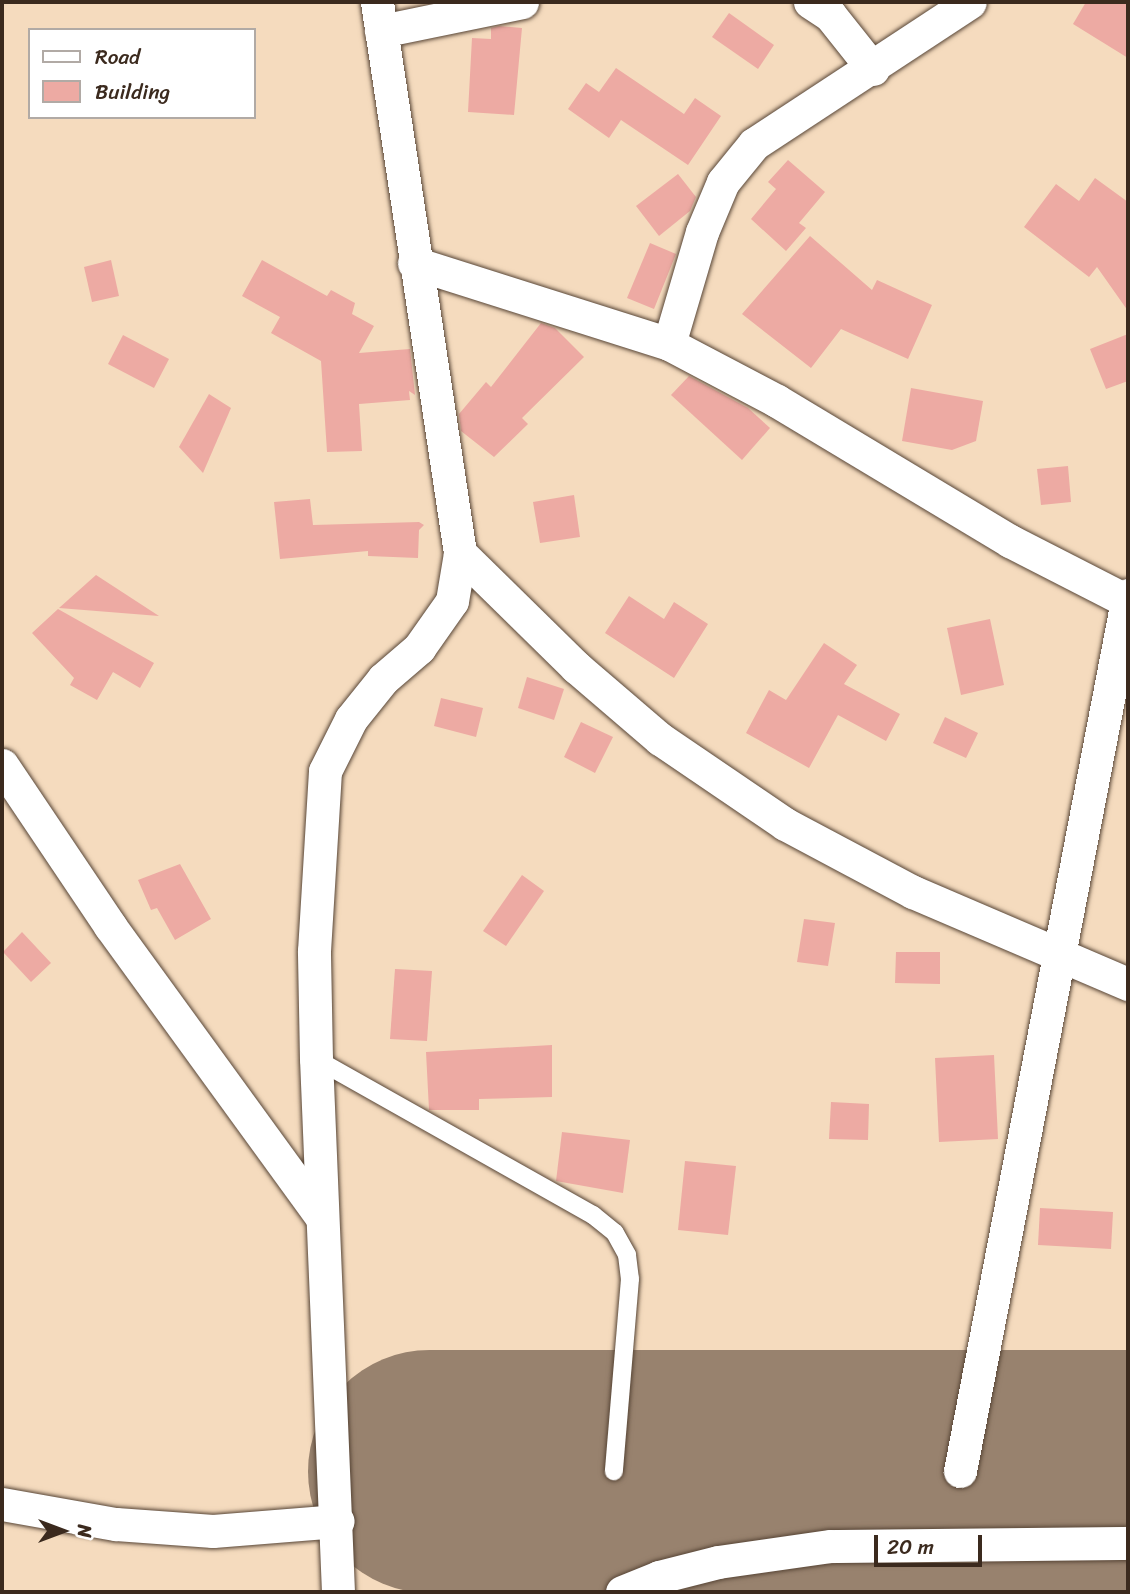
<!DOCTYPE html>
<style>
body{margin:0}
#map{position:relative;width:1130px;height:1594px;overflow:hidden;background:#f5dbbe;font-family:Sriracha,sans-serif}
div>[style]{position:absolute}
.runway>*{height:243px;margin:-121.5px;padding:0 121.5px;transform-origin:121.5px;border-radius:121.5px;background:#98826e}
.building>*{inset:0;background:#edaaa3}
.roads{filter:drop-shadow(0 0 2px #574536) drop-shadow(0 0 2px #574536)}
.service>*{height:18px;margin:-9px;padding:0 9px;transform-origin:9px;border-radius:9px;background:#fff}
.minor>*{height:33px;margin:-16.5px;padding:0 16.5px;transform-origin:16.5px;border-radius:16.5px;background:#fff}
span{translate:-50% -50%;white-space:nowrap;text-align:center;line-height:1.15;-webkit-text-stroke:5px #fff;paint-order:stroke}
.frame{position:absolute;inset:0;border:4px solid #3b2a1e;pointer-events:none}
.legend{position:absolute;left:28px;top:28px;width:228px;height:91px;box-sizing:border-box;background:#fff;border:2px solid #b1aaa5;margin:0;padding:9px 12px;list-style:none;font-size:21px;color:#3b2a1e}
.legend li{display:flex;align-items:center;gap:14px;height:35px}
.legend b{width:35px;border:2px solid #b1aaa5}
.north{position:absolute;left:28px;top:1496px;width:70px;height:70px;-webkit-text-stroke:5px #fff;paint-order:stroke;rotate:90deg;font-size:19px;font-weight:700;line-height:28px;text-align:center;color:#3b2a1e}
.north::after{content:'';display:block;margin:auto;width:24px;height:32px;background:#3b2a1e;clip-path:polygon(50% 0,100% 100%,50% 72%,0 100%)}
.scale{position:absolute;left:874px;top:1535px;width:108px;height:32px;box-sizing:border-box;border:4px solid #3b2a1e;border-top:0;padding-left:9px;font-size:21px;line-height:24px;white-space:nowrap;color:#3b2a1e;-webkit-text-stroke:5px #fff;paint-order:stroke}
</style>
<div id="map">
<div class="runway">
<i style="left:429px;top:1471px;width:699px"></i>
</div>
<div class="building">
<i style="clip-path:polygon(1086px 2px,1128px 2px,1128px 58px,1073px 24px)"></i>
<i style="clip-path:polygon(729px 13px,774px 45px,758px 69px,712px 37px)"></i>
<i style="clip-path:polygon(499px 26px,522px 28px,514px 115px,468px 112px,472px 38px,491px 39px,491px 28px)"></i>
<i style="clip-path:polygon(616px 68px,684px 114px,695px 98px,721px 116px,688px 165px,621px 120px,609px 138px,568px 109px,586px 83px,599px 92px)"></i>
<i style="clip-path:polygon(788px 160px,825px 192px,799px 223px,806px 228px,786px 251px,751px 219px,776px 189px,768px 182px)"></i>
<i style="clip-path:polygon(678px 174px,696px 197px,690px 211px,659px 236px,636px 206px)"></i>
<i style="clip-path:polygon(1095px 178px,1128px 202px,1128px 311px,1097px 267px,1089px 277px,1024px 227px,1056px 184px,1079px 201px)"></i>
<i style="clip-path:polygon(810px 236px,872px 290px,877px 280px,932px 305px,908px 359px,841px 329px,811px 368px,742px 314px)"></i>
<i style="clip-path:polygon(650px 243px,676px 254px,654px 309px,627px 298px)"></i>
<i style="clip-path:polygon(111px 260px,119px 296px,92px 302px,84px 267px)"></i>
<i style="clip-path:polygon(262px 260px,327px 296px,331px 290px,355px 303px,352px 314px,374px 326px,359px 353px,410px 349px,415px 395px,409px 391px,410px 400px,359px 404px,362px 451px,327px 452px,321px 361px,271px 333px,280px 317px,242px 296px)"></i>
<i style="clip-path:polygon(541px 323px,555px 328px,584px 357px,522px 418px,528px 424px,494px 457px,461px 431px,459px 414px,486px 382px,491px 387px)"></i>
<i style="clip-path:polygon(1128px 334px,1128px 381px,1106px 389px,1090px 349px)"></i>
<i style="clip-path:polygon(123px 335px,169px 359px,154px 388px,108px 364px)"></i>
<i style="clip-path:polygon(689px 376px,748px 408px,770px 428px,742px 460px,671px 395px)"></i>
<i style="clip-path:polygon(911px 388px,983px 401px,976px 441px,952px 450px,902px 441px)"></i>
<i style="clip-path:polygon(209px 394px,231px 408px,203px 473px,179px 447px)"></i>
<i style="clip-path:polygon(1068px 466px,1071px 502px,1041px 505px,1037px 469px)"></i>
<i style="clip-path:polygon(574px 495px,580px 537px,540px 543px,533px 502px)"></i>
<i style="clip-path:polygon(310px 499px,313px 525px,419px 522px,424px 525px,419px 530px,418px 558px,368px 556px,368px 551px,280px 559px,274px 502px)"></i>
<i style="clip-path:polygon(96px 575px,159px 616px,59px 608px)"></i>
<i style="clip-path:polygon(629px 596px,664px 619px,674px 602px,708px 624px,674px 678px,605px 633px)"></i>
<i style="clip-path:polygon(58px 609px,154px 663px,140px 688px,113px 672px,97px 700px,70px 685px,74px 678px,32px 633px)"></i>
<i style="clip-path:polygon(990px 619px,1004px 685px,961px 695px,947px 628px)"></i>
<i style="clip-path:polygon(824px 643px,857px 665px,844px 684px,900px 714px,886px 741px,838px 715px,809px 768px,746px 733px,769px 690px,786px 700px)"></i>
<i style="clip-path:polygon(527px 677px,564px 689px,554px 720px,518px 708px)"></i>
<i style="clip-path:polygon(441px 698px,483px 708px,476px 737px,434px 726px)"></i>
<i style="clip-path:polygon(945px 717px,978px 733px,966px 758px,933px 743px)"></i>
<i style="clip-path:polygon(581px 722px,613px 737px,595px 773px,564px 757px)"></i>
<i style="clip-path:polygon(180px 864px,211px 919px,175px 940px,157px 908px,151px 910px,138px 880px)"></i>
<i style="clip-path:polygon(522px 875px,544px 891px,506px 946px,483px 931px)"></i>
<i style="clip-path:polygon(804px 919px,835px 923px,828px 966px,797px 962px)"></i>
<i style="clip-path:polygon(22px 932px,51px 963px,31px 982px,3px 952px)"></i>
<i style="clip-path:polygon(896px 952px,940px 952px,940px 984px,895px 983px)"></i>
<i style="clip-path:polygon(395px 969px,432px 971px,427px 1041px,390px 1039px)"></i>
<i style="clip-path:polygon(552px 1045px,552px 1097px,479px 1099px,479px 1110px,429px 1110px,426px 1052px)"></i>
<i style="clip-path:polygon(994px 1055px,998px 1139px,939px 1142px,935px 1058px)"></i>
<i style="clip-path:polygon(831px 1102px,869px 1104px,868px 1140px,829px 1139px)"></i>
<i style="clip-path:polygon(562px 1132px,630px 1140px,623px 1193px,556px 1181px)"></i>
<i style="clip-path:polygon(685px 1161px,736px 1166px,728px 1235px,678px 1230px)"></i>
<i style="clip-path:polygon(1040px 1208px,1113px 1212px,1111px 1249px,1038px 1245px)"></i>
</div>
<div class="roads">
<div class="service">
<i style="left:316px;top:1059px;width:318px;rotate:29.4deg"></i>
<i style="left:593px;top:1215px;width:28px;rotate:39deg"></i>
<i style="left:615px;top:1233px;width:25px;rotate:61deg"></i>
<i style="left:627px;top:1255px;width:24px;rotate:83deg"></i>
<i style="left:630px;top:1279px;width:193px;rotate:94.8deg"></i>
</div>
<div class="minor">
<i style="left:810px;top:2px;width:24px;rotate:33deg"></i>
<i style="left:830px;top:15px;width:69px;rotate:51.5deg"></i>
<i style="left:381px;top:31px;width:144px;rotate:-11.6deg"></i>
<i style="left:414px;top:263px;width:268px;rotate:17.6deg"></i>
<i style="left:669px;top:344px;width:122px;rotate:27.8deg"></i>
<i style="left:777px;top:401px;width:272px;rotate:31deg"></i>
<i style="left:1010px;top:541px;width:131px;rotate:27.1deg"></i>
<i style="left:669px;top:344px;width:117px;rotate:-73.6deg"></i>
<i style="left:702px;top:232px;width:54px;rotate:-67.2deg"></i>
<i style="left:723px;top:182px;width:49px;rotate:-50.8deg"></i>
<i style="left:754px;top:144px;width:258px;rotate:-33.3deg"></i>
<i style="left:460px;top:553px;width:163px;rotate:44.5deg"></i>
<i style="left:576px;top:667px;width:111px;rotate:40.6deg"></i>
<i style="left:660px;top:739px;width:151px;rotate:34.2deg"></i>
<i style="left:785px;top:824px;width:145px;rotate:28deg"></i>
<i style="left:913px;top:892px;width:234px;rotate:23.2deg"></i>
<i style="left:2px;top:765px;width:194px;rotate:56.1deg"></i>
<i style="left:110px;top:926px;width:356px;rotate:54deg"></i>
<i style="left:960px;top:1471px;width:892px;rotate:-79.14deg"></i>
<i style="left:2px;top:1504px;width:116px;rotate:10deg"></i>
<i style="left:116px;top:1524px;width:97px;rotate:4.1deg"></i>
<i style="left:213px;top:1531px;width:125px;rotate:-4.6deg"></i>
<i style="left:338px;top:1592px;width:533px;rotate:-92.36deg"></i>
<i style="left:316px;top:1059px;width:108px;rotate:-91.1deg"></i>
<i style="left:314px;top:951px;width:180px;rotate:-86.5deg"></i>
<i style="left:325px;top:771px;width:58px;rotate:-63.4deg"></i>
<i style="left:351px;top:719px;width:51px;rotate:-51.3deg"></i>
<i style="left:383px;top:679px;width:48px;rotate:-40.7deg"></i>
<i style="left:419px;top:648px;width:57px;rotate:-54.9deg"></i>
<i style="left:452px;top:601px;width:49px;rotate:-80.5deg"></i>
<i style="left:460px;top:553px;width:557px;rotate:-98.57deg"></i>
<i style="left:622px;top:1592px;width:40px;rotate:-22deg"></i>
<i style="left:659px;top:1577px;width:61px;rotate:-14.3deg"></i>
<i style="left:718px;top:1562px;width:114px;rotate:-8.1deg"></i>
<i style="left:831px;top:1546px;width:297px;rotate:-0.6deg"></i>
</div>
</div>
<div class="frame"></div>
<ul class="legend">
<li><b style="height:9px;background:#fff"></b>Road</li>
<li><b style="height:19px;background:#edaaa3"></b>Building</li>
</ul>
<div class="north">N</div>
<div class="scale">20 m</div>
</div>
